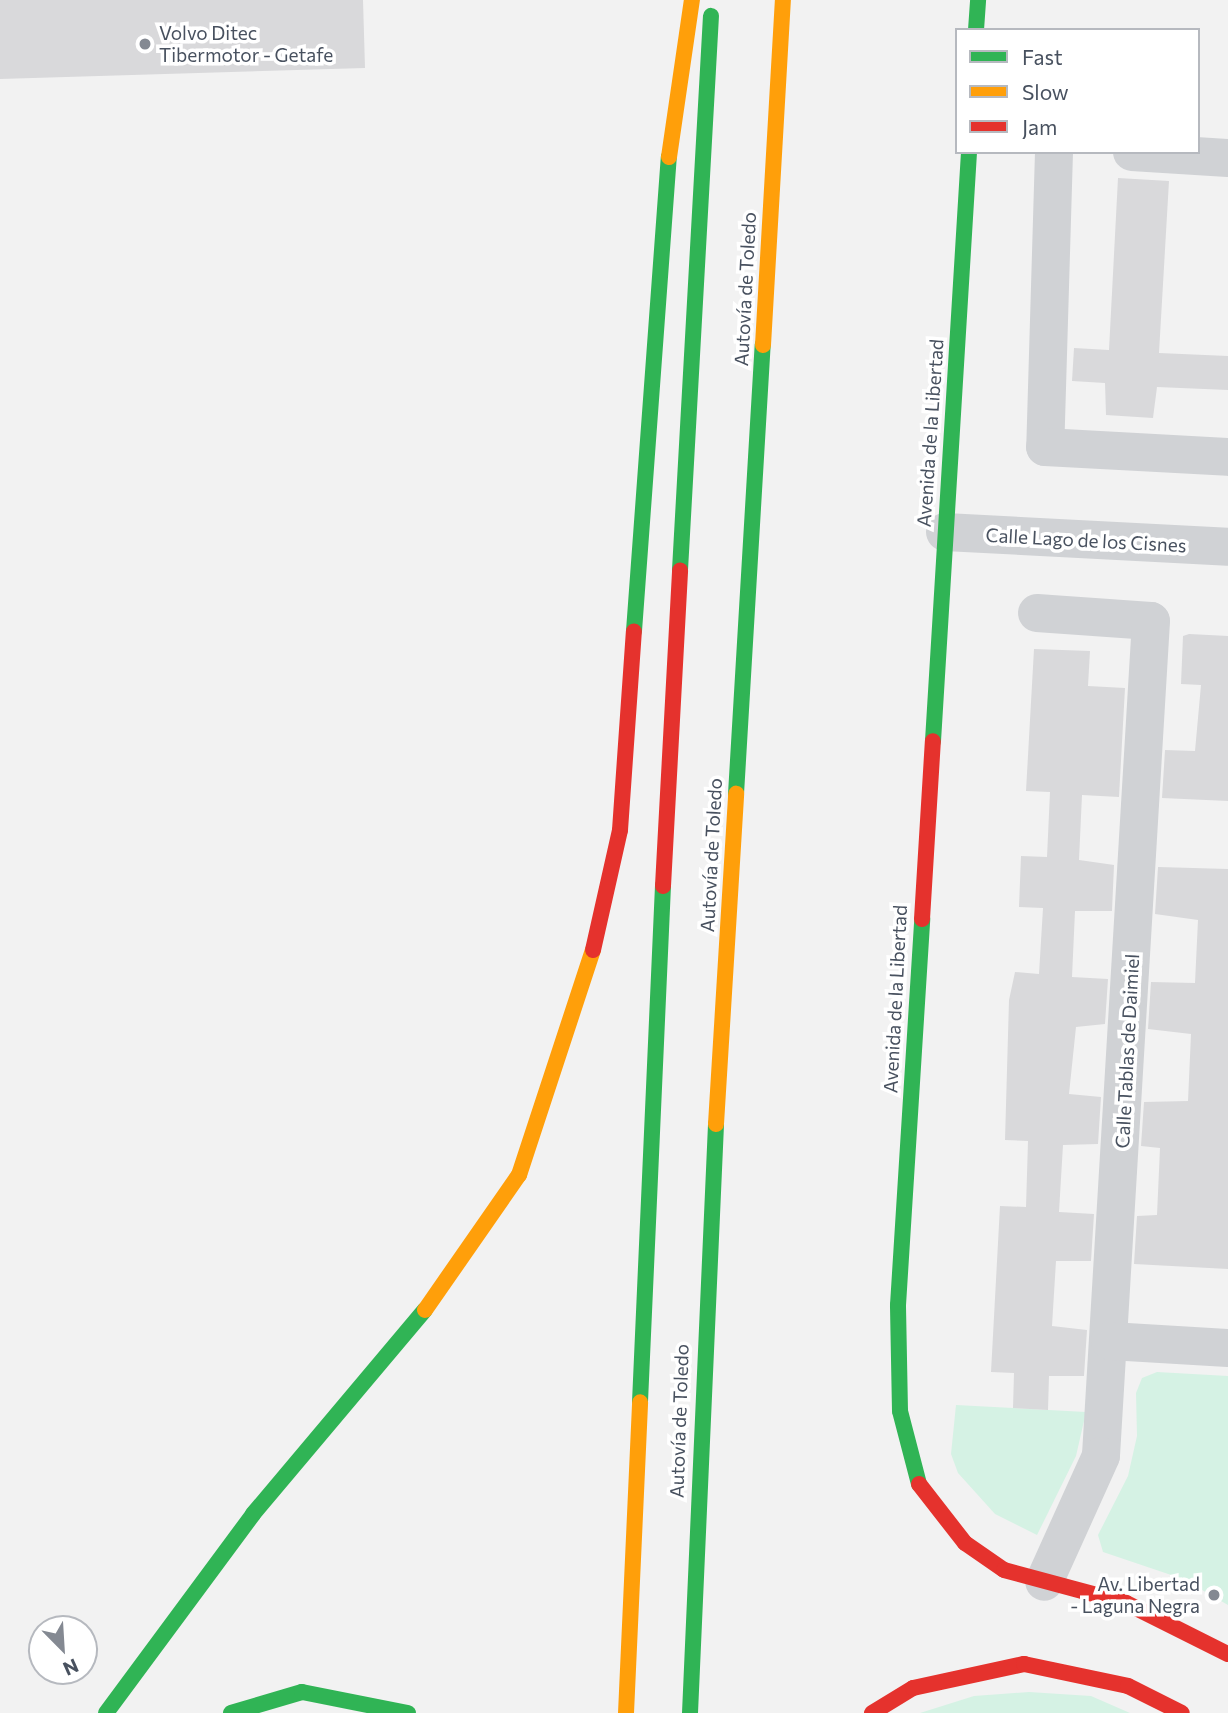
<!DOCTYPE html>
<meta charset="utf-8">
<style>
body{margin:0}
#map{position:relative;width:1228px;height:1713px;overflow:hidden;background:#f2f2f2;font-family:Commissioner,sans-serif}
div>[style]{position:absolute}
.green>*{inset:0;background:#d5f2e4}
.building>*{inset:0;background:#d9d9db}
.street>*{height:38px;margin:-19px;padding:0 19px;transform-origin:19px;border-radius:19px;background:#d0d2d5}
.fast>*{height:16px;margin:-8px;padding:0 8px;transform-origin:8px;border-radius:8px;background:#30b455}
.slow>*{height:16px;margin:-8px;padding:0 8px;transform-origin:8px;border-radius:8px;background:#ff9f0a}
.jam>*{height:16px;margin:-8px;padding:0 8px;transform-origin:8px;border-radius:8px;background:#e5322d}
.dots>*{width:19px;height:19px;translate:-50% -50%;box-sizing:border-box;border:4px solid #fff;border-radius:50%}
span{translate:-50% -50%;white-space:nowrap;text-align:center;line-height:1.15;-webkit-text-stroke:7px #fff;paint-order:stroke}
.poi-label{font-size:19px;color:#48515f}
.left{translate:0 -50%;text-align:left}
.right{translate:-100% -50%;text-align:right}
.street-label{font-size:19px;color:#48515f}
.legend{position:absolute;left:955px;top:28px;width:245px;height:126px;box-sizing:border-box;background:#fff;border:2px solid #b6b9bf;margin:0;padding:9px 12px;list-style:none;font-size:21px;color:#48515f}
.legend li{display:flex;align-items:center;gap:14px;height:35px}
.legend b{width:35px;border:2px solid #b6b9bf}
.north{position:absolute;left:28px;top:1615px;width:70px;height:70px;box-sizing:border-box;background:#fff;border:2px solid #b6b9bf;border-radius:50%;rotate:156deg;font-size:19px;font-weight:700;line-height:28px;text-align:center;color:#48515f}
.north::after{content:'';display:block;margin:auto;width:24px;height:32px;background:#848992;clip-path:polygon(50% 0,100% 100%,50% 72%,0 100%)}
</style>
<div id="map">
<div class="green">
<i style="clip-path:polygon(1157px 1372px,1228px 1376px,1228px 1605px,1183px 1579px,1103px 1552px,1098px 1535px,1128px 1476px,1137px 1436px,1136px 1393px,1142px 1378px)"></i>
<i style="clip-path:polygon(956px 1405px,1086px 1412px,1076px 1456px,1037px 1535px,995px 1514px,958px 1473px,951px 1454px)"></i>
<i style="clip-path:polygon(1029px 1692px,1091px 1696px,1130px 1713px,920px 1713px,974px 1696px)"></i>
</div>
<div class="building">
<i style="clip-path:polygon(0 0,363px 0,365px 68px,0 79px)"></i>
<i style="clip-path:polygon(1118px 178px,1169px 181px,1159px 353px,1228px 356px,1228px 390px,1157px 387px,1153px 418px,1106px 415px,1105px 383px,1072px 381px,1074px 348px,1109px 350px)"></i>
<i style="clip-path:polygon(1189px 634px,1228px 636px,1228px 801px,1162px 798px,1165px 750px,1195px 751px,1201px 685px,1181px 684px,1183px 636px)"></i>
<i style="clip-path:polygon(1034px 649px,1090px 651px,1088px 686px,1125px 688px,1119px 797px,1082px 795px,1079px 860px,1114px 865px,1112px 911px,1075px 911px,1072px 977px,1108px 979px,1105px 1024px,1076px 1027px,1069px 1094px,1101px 1097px,1098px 1144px,1063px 1145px,1059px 1212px,1094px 1214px,1091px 1261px,1056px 1261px,1052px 1326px,1087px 1330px,1084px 1376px,1049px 1376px,1048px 1410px,1013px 1408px,1014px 1373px,991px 1372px,1000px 1206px,1026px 1207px,1028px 1141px,1005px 1140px,1009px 1000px,1015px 972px,1039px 974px,1043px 908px,1019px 907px,1021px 856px,1047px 857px,1050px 792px,1026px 791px)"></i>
<i style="clip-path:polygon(1158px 867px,1228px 869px,1228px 1269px,1134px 1264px,1137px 1216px,1157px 1215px,1160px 1148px,1141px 1146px,1144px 1102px,1188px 1101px,1191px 1034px,1148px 1029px,1151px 982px,1195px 983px,1198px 920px,1155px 914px)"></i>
</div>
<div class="street">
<i style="left:1054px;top:152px;width:295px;rotate:91.7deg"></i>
<i style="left:1045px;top:447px;width:183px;rotate:3.1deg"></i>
<i style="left:1132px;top:152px;width:96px;rotate:3.6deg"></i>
<i style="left:945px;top:532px;width:283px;rotate:3deg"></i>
<i style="left:1037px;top:613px;width:114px;rotate:4deg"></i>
<i style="left:1151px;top:621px;width:836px;rotate:93.43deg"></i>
<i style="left:1101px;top:1456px;width:138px;rotate:114.3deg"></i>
<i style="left:1110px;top:1341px;width:118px;rotate:3.4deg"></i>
</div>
<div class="fast">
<i style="left:976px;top:30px;width:30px;rotate:-86deg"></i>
<i style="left:680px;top:570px;width:555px;rotate:-86.8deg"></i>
<i style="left:634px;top:631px;width:475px;rotate:-85.8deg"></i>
<i style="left:933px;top:741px;width:590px;rotate:-86.5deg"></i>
<i style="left:736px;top:794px;width:450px;rotate:-86.6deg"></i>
<i style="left:640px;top:1402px;width:517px;rotate:-87.45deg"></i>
<i style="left:919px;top:1484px;width:75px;rotate:-104.6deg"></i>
<i style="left:900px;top:1411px;width:106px;rotate:-91.1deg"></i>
<i style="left:898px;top:1305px;width:387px;rotate:-86.4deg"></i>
<i style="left:106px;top:1713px;width:247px;rotate:-53.5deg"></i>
<i style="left:253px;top:1514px;width:267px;rotate:-49.9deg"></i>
<i style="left:231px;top:1713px;width:74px;rotate:-16.5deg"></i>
<i style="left:302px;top:1692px;width:108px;rotate:11.2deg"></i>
<i style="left:690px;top:1713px;width:590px;rotate:-87.47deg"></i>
</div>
<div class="slow">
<i style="left:669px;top:157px;width:159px;rotate:-81.7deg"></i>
<i style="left:763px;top:345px;width:346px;rotate:-86.7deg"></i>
<i style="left:716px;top:1124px;width:331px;rotate:-86.5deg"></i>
<i style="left:425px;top:1310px;width:165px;rotate:-55.2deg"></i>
<i style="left:519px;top:1175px;width:237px;rotate:-71.8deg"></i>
<i style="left:626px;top:1713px;width:311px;rotate:-87.4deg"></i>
</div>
<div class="jam">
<i style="left:663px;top:886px;width:316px;rotate:-86.9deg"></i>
<i style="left:922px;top:919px;width:178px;rotate:-86.5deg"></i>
<i style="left:593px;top:950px;width:123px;rotate:-77.3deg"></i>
<i style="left:620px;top:830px;width:199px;rotate:-86deg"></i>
<i style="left:919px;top:1484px;width:75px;rotate:52.1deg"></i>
<i style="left:965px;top:1543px;width:47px;rotate:34.7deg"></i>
<i style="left:1004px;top:1570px;width:126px;rotate:15.1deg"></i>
<i style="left:1126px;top:1603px;width:114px;rotate:26.6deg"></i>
<i style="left:872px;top:1713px;width:48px;rotate:-31.4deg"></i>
<i style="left:913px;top:1688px;width:114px;rotate:-12.2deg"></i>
<i style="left:1024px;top:1664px;width:106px;rotate:11.9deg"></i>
<i style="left:1128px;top:1686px;width:60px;rotate:26.6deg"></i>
</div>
<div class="dots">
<i style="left:145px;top:44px;background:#848992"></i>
<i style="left:1214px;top:1595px;background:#848992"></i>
</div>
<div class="poi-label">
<span class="left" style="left:159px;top:44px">Volvo Ditec<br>Tibermotor - Getafe</span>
<span class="right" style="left:1200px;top:1595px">Av. Libertad<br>- Laguna Negra</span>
</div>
<div class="street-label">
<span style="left:745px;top:289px;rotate:-87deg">Autovía de Toledo</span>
<span style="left:930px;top:433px;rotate:-86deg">Avenida de la Libertad</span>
<span style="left:1086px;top:540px;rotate:3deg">Calle Lago de los Cisnes</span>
<span style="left:711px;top:855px;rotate:-87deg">Autovía de Toledo</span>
<span style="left:895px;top:999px;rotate:-87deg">Avenida de la Libertad</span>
<span style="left:1127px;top:1051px;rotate:-87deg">Calle Tablas de Daimiel</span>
<span style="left:679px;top:1421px;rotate:-88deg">Autovía de Toledo</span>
</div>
<ul class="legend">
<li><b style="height:9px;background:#30b455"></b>Fast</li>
<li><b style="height:9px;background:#ff9f0a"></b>Slow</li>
<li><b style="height:9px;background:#e5322d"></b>Jam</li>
</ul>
<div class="north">N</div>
</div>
